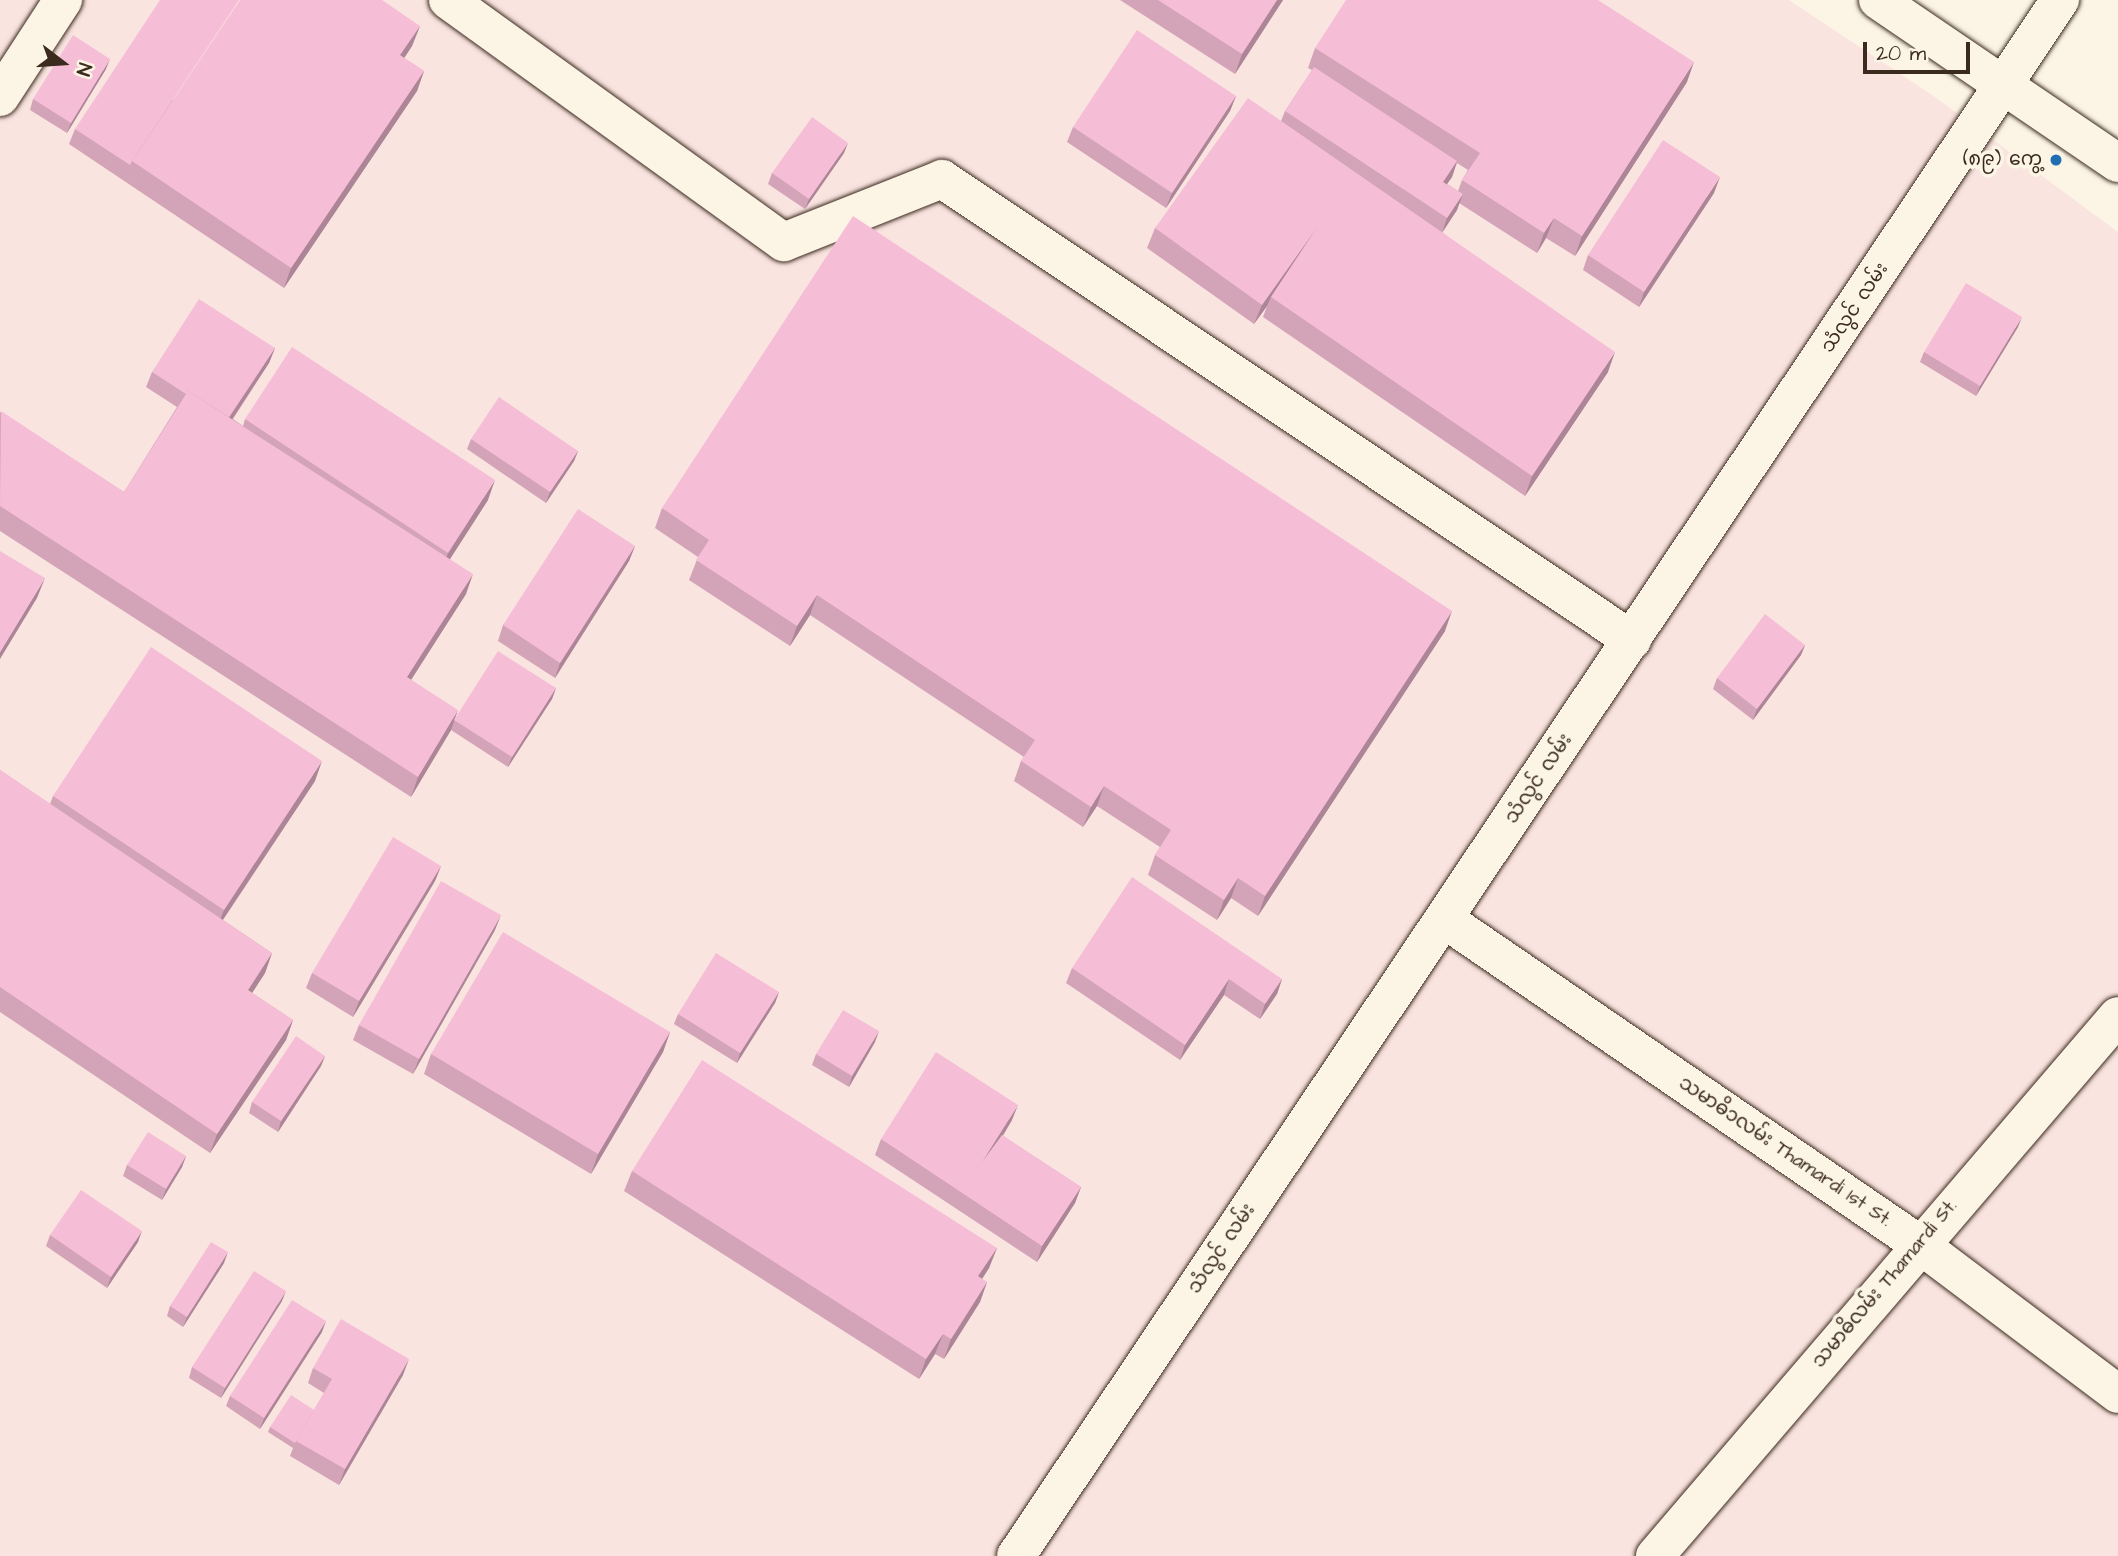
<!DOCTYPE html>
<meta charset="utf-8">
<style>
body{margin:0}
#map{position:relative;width:2118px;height:1556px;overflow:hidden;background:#fcf5e5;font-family:"Architects Daughter","Noto Sans Myanmar",sans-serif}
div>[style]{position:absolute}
.built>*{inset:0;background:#fae4e0}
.roads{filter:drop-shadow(0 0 2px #3b2a1e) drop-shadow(0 0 2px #3b2a1e)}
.street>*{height:38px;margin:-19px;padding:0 19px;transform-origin:19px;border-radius:19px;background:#fcf5e5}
.secondary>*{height:38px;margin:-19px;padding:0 19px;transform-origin:19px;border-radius:19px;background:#fcf5e5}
.wall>*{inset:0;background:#d3a3b8}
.shaded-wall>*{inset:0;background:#ac8596}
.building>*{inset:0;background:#f5bed6}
.dots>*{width:19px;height:19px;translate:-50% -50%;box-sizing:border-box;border:4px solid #fcf5e5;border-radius:50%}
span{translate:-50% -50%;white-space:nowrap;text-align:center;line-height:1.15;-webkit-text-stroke:7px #fcf5e5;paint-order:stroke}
.poi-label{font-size:19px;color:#3b2a1e}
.right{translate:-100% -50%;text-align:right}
.street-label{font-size:19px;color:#3b2a1e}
.north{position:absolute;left:28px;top:28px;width:70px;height:70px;-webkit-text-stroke:5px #fcf5e5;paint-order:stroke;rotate:107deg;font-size:19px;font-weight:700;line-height:28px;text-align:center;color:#3b2a1e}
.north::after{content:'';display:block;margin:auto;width:24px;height:32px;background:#3b2a1e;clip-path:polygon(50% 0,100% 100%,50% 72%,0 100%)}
.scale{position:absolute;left:1863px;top:42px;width:107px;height:32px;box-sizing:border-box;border:4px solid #3b2a1e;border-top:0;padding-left:9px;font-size:21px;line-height:24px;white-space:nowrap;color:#3b2a1e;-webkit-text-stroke:5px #fcf5e5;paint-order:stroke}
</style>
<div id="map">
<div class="built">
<i style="clip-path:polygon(0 0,1789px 0,1935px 97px,2118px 232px,2118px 1556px,0 1556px)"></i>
</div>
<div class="roads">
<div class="street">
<i style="left:448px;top:0;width:414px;rotate:35.8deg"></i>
<i style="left:784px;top:242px;width:170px;rotate:-21.7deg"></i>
<i style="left:942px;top:179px;width:830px;rotate:33.75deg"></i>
<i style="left:0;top:97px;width:116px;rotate:-57deg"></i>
<i style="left:1444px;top:919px;width:576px;rotate:34.38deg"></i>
<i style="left:1919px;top:1244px;width:249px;rotate:37deg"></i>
<i style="left:1655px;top:1556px;width:711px;rotate:-49.39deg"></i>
</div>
<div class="secondary">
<i style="left:1878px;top:0;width:290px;rotate:34.2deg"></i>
<i style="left:1016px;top:1556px;width:1874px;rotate:-56.14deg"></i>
</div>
</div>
<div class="wall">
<i style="clip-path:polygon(1120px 0,1283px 0,1235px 74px)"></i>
<i style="clip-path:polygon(420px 26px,412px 46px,404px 58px,424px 71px,417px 91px,284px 288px,69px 144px,75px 129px)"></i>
<i style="clip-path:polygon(evenodd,1315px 48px,1687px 82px,1575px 256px,1546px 238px,1537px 253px,1459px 203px,1457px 210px,1442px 232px,1608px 372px,1525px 496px,1263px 317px,1267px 306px,1254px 324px,1147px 248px,1155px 228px,1281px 121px,1285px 111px,1312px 70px,1308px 68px,1315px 48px,1457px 163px,1468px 170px,1462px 180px,1458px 191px,1447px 184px,1452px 177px,1457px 163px)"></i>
<i style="clip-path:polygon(106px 69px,67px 133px,30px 110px,33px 99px)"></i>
<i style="clip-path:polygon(1236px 96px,1230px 111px,1166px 208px,1067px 142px,1073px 127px)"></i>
<i style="clip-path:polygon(844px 153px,805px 209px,768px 184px,772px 173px)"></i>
<i style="clip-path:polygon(1714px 193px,1639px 307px,1583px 270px,1588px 255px)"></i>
<i style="clip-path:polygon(2018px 327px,1976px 396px,1920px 362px,1924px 352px)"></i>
<i style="clip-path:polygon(275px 348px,269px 363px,233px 419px,243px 426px,245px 419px,488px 500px,450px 559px,466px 594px,411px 680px,454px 720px,556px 688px,552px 699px,508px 767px,451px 730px,411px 797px,0 531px,0 412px,124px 492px,177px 407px,146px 387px,152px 372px)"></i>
<i style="clip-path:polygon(471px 439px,578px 451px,574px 461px,546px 503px,467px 449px)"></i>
<i style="clip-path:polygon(662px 508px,1445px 631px,1258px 916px,1231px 898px,1217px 920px,1148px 875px,1155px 855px,1160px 847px,1097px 806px,1083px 827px,1014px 781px,1021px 761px,1024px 757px,810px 615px,790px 646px,689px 580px,698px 557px,655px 528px)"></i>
<i style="clip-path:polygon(635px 546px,629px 561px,555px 678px,498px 641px,503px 625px)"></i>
<i style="clip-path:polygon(1805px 645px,1801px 655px,1753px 720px,1713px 689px,1717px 678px)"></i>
<i style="clip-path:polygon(0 770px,50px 804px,53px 796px,315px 781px,223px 920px,272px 953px,265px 973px,252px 993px,293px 1020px,286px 1040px,210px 1153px,0 1012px)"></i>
<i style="clip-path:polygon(441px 866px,435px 881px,353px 1017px,306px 988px,312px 973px)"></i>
<i style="clip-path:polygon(495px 930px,413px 1074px,353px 1040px,359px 1025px)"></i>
<i style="clip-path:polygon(1072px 968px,1282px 979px,1277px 994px,1260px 1019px,1224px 995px,1180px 1060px,1066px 983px)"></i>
<i style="clip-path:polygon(779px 992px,775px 1003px,737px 1063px,674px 1024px,678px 1014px)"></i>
<i style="clip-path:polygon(670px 1032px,663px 1052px,591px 1174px,424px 1074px,431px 1054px)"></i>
<i style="clip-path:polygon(875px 1042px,849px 1087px,812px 1065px,816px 1054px)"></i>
<i style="clip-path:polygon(325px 1056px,321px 1066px,278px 1132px,249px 1113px,252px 1102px)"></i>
<i style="clip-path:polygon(1012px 1120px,1003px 1136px,1081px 1187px,1075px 1203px,1037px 1262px,875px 1155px,881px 1139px)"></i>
<i style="clip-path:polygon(186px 1156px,182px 1167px,162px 1200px,123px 1176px,127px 1165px)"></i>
<i style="clip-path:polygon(632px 1171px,997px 1248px,989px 1268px,982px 1279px,987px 1282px,980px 1302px,944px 1359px,935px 1354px,919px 1379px,624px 1191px)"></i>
<i style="clip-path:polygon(50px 1235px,138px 1242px,107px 1288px,46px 1246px)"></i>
<i style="clip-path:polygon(224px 1263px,183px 1327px,167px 1316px,170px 1306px)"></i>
<i style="clip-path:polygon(282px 1301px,221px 1398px,189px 1378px,192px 1367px)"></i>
<i style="clip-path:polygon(322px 1332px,260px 1429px,226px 1406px,230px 1396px)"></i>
<i style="clip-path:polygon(313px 1368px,403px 1375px,339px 1485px,290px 1456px,293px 1448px,268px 1432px,270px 1427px,314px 1410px,324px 1393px,308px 1383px)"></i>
</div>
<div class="shaded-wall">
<i style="clip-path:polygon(1277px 0,1283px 0,1235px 74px,1242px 54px)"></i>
<i style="clip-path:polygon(420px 26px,412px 46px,393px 75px,400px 55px)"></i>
<i style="clip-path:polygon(110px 59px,106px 69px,67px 133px,71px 123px)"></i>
<i style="clip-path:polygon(1694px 62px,1687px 82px,1575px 256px,1582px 236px)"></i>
<i style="clip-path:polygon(424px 71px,417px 91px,284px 288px,291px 268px)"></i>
<i style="clip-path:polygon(1236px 96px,1230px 111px,1166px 208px,1172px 193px)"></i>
<i style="clip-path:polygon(848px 143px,844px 153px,805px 209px,809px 199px)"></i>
<i style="clip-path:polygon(1457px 161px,1452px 177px,1438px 197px,1443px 182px)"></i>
<i style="clip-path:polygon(1720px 177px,1714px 193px,1639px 307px,1644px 292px)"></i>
<i style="clip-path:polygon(1463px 194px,1457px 210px,1442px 233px,1447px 218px)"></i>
<i style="clip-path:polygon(1554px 218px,1546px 238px,1537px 253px,1544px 233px)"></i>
<i style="clip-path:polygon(1318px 226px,1271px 297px,1267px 306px,1254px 324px,1262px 305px)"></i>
<i style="clip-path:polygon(2022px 317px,2018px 327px,1976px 396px,1980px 386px)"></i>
<i style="clip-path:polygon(275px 348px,269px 363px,221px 436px,227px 421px)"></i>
<i style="clip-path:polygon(1615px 352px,1608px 372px,1525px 496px,1532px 476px)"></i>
<i style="clip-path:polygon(578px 451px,574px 461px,546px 503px,550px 492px)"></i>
<i style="clip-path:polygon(495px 480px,488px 500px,441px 573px,448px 553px)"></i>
<i style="clip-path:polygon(635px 546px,629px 561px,555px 678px,560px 663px)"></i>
<i style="clip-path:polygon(473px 574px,466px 594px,400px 697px,407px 677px)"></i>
<i style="clip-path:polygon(45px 578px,37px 598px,0 659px,0 652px)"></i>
<i style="clip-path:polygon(817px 595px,810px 615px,790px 646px,797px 626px)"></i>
<i style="clip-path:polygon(1452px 611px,1445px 631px,1258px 916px,1265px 896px)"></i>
<i style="clip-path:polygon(1805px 645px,1801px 655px,1753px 720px,1757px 709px)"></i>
<i style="clip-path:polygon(556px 688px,552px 699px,508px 767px,512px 757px)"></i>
<i style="clip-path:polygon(458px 710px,451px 730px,411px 797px,418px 777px)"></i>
<i style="clip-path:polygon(322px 761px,315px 781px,216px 930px,224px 910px)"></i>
<i style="clip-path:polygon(1104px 786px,1097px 806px,1083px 827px,1091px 807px)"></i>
<i style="clip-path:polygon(441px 866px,435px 881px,353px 1017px,359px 1001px)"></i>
<i style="clip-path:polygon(1238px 878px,1231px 898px,1217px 920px,1224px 900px)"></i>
<i style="clip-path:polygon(501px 915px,495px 930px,413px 1074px,419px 1059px)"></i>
<i style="clip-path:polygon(272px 953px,265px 973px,241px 1010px,248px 990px)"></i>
<i style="clip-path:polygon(1229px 979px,1224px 995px,1180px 1060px,1185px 1045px)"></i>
<i style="clip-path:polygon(1282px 979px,1277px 994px,1260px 1019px,1265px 1004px)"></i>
<i style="clip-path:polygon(779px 992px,775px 1003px,737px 1063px,740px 1053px)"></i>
<i style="clip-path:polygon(293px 1020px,286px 1040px,210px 1153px,217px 1134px)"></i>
<i style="clip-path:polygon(879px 1031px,875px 1042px,849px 1087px,852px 1076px)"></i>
<i style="clip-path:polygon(670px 1032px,663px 1052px,591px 1174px,598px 1154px)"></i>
<i style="clip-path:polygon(325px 1056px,321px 1066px,278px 1132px,281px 1121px)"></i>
<i style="clip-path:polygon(1018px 1105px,1012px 1120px,977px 1177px,982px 1162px)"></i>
<i style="clip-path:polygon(186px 1156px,182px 1167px,162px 1200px,166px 1189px)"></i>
<i style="clip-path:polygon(1081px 1187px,1075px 1203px,1037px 1262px,1042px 1246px)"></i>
<i style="clip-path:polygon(142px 1231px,138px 1242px,107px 1288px,111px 1277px)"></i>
<i style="clip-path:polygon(997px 1248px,989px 1268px,971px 1296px,978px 1276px)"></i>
<i style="clip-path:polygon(228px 1252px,224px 1263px,183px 1327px,187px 1317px)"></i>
<i style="clip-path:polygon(987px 1282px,980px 1302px,944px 1359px,951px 1339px)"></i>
<i style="clip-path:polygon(286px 1291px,282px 1301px,221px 1398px,225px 1388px)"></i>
<i style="clip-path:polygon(326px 1321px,322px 1332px,260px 1429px,264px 1418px)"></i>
<i style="clip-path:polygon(943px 1334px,935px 1354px,919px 1379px,926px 1359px)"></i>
<i style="clip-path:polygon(409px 1359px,403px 1375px,339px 1485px,345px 1469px)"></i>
</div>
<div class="building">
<i style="clip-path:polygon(160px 0,239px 0,132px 161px,130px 165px,75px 129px)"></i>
<i style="clip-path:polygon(240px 0,382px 0,420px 26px,400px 55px,424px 71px,291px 268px,132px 161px)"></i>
<i style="clip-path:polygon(1158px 0,1277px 0,1242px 54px)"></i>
<i style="clip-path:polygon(1346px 0,1598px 0,1694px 62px,1582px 236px,1554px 218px,1544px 233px,1462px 180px,1480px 153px,1315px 48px)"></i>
<i style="clip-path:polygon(1137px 30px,1236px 96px,1172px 193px,1073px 127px)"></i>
<i style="clip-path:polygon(73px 35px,110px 59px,71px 123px,33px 99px)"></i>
<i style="clip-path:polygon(1314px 67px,1457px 161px,1443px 182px,1463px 194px,1447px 218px,1285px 111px)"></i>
<i style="clip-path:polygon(1248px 98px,1615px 352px,1532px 476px,1271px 297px,1318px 226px,1262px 305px,1155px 228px)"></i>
<i style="clip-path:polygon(812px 117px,848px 143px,809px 199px,772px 173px)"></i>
<i style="clip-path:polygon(1663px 140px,1720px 177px,1644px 292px,1588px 255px)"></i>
<i style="clip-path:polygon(853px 216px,1452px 611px,1265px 896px,1238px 878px,1224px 900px,1155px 855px,1171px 830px,1104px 786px,1091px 807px,1021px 761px,1035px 740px,817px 595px,797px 626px,696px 560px,709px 540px,662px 508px)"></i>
<i style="clip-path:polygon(1966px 283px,2022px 317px,1980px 386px,1924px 352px)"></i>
<i style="clip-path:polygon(199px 299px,275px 348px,229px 417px,188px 391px,186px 394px,152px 372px)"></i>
<i style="clip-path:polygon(292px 347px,495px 480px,448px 553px,245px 419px)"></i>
<i style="clip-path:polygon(188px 391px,473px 574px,407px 677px,458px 710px,418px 777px,0 506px,1px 411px,124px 492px)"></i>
<i style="clip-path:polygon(499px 397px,578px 451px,550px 492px,471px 439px)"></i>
<i style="clip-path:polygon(578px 509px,635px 546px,560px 663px,503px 625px)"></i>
<i style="clip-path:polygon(0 551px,45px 578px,0 652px)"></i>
<i style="clip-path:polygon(1765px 614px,1805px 645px,1757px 709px,1717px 678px)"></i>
<i style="clip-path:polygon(151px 647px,322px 761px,224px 910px,53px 796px)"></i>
<i style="clip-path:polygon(498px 651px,556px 688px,512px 757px,454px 720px)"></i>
<i style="clip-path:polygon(0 770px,272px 953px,248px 990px,293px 1020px,217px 1134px,0 987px)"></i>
<i style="clip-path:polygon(393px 837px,441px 866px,359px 1001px,312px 973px)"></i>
<i style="clip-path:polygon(1132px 877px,1282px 979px,1265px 1004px,1229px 979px,1185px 1045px,1072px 968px)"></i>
<i style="clip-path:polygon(441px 881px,501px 915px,419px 1059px,359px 1025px)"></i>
<i style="clip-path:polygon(503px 932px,670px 1032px,598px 1154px,431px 1054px)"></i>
<i style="clip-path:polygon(716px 953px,779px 992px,740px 1053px,678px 1014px)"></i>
<i style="clip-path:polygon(843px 1010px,879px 1031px,852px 1076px,816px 1054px)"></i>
<i style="clip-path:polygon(296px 1036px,325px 1056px,281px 1121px,252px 1102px)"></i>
<i style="clip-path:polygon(936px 1052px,1018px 1105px,982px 1162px,1002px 1135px,1081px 1187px,1042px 1246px,881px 1139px)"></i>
<i style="clip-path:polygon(702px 1060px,997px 1248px,978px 1276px,987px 1282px,951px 1339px,943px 1334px,926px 1359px,632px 1171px)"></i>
<i style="clip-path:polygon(148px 1132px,186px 1156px,166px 1189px,127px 1165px)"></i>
<i style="clip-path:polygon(81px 1190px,142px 1231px,111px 1277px,50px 1235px)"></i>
<i style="clip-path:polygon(211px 1242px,228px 1252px,187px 1317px,170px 1306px)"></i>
<i style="clip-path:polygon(254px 1271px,286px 1291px,225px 1388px,192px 1367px)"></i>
<i style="clip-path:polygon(292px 1300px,326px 1321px,264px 1418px,230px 1396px)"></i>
<i style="clip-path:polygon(341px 1319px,409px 1359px,345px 1469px,296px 1441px,332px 1379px,313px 1368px)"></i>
<i style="clip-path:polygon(291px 1395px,314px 1410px,295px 1443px,270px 1427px)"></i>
</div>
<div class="dots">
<i style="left:2056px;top:160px;background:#1f6fb2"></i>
</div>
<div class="poi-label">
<span class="right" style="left:2042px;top:160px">(၈၉) ကွေ့</span>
</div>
<div class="street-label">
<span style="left:1855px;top:308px;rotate:-56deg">သံလွင် လမ်း</span>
<span style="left:1539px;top:779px;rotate:-56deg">သံလွင် လမ်း</span>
<span style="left:1785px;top:1152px;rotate:34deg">သမာဓိ၁လမ်း Thamardi 1st St.</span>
<span style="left:1222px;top:1249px;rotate:-56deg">သံလွင် လမ်း</span>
<span style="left:1885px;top:1284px;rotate:-50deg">သမာဓိလမ်း Thamardi St.</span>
</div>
<div class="north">N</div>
<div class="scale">20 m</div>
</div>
